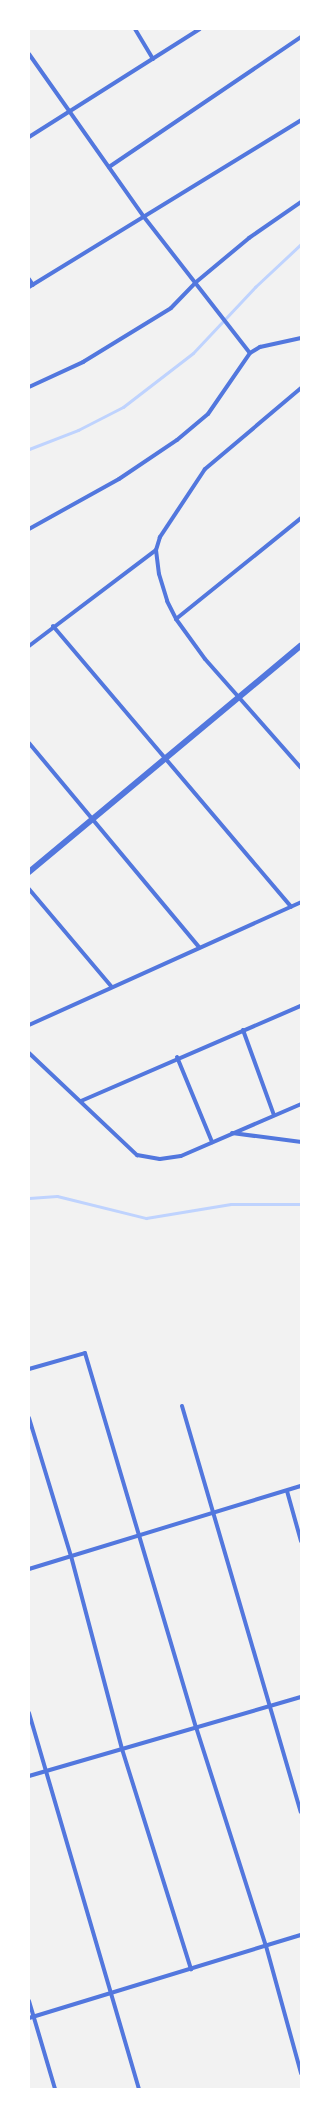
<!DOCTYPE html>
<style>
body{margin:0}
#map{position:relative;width:330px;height:2118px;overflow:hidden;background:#f2f2f2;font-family:Bitter,serif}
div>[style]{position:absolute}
.stream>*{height:3px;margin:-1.5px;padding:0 1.5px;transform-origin:1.5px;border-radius:1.5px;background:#bfd3fe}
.minor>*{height:4px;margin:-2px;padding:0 2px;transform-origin:2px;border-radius:2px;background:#5277de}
.tertiary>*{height:6px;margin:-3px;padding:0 3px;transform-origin:3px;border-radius:3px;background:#5277de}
span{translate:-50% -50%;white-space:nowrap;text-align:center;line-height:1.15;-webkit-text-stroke:3px #fff;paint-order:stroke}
.frame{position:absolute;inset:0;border:30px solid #fff;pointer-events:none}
</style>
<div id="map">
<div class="stream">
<i style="left:29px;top:449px;width:53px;rotate:-21.2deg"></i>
<i style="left:78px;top:430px;width:51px;rotate:-27.1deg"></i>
<i style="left:123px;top:407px;width:88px;rotate:-37.6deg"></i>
<i style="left:193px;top:353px;width:91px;rotate:-46.8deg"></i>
<i style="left:255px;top:287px;width:63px;rotate:-43.1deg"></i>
<i style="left:29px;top:1198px;width:28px;rotate:-4deg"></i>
<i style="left:57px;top:1196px;width:92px;rotate:13.9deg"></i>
<i style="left:146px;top:1218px;width:86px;rotate:-9.4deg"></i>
<i style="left:231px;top:1204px;width:70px"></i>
</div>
<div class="minor">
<i style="left:135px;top:29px;width:35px;rotate:59deg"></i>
<i style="left:29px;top:54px;width:199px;rotate:54.8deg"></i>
<i style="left:144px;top:217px;width:172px;rotate:52.1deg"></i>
<i style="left:250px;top:353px;width:12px;rotate:-31deg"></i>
<i style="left:260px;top:347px;width:42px;rotate:-12.4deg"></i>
<i style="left:29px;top:137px;width:202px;rotate:-32.3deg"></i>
<i style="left:109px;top:167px;width:232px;rotate:-34.1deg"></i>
<i style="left:29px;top:279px;width:7px;rotate:56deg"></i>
<i style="left:29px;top:287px;width:319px;rotate:-31.5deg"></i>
<i style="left:29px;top:387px;width:60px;rotate:-24.8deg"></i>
<i style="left:83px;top:362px;width:103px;rotate:-31.5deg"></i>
<i style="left:171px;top:308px;width:35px;rotate:-46deg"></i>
<i style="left:195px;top:283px;width:70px;rotate:-39.8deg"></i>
<i style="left:249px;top:238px;width:63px;rotate:-34.7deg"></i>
<i style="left:301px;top:388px;width:126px;rotate:139.8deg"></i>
<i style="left:205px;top:469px;width:82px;rotate:123.5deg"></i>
<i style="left:160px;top:537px;width:14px;rotate:107deg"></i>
<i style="left:156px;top:550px;width:24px;rotate:83deg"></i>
<i style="left:159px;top:574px;width:28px;rotate:73deg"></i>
<i style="left:167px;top:601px;width:20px;rotate:63deg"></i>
<i style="left:176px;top:619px;width:49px;rotate:54.1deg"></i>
<i style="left:205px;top:659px;width:145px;rotate:48.6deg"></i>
<i style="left:29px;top:529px;width:103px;rotate:-29.1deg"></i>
<i style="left:119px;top:479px;width:70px;rotate:-33.9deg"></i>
<i style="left:177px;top:440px;width:40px;rotate:-40deg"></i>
<i style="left:208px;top:414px;width:74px;rotate:-55.5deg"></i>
<i style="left:176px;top:619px;width:161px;rotate:-38.9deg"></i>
<i style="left:53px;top:626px;width:368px;rotate:49.7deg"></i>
<i style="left:29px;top:646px;width:159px;rotate:-37.1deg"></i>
<i style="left:29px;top:743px;width:266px;rotate:50.2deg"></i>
<i style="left:29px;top:889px;width:127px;rotate:49.8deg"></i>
<i style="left:29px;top:1025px;width:299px;rotate:-24.3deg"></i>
<i style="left:243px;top:1030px;width:90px;rotate:70deg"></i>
<i style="left:29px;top:1053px;width:149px;rotate:43.4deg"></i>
<i style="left:137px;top:1155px;width:23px;rotate:10deg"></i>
<i style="left:160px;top:1159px;width:21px;rotate:-8deg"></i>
<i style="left:181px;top:1156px;width:131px;rotate:-23.4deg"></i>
<i style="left:177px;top:1057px;width:92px;rotate:67.6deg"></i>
<i style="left:81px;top:1101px;width:240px;rotate:-23.4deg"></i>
<i style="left:232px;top:1133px;width:70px;rotate:7.4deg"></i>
<i style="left:29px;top:1369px;width:58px;rotate:-15.9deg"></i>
<i style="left:85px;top:1353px;width:390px;rotate:73.5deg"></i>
<i style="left:196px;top:1727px;width:230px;rotate:72.3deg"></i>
<i style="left:266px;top:1946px;width:132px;rotate:74.6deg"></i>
<i style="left:182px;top:1406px;width:423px;rotate:73.7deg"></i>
<i style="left:29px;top:1418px;width:144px;rotate:73.1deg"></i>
<i style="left:71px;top:1556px;width:200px;rotate:75.2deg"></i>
<i style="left:122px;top:1749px;width:231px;rotate:72.6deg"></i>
<i style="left:287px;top:1491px;width:52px;rotate:74.4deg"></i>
<i style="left:29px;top:1569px;width:284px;rotate:-17deg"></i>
<i style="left:29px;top:1713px;width:392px;rotate:73.7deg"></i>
<i style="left:29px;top:1776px;width:283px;rotate:-16.2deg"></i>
<i style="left:29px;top:2001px;width:92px;rotate:73.5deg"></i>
<i style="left:29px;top:2018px;width:284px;rotate:-17deg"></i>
</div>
<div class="tertiary">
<i style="left:29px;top:872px;width:354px;rotate:-39.8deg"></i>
</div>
<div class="frame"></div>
</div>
